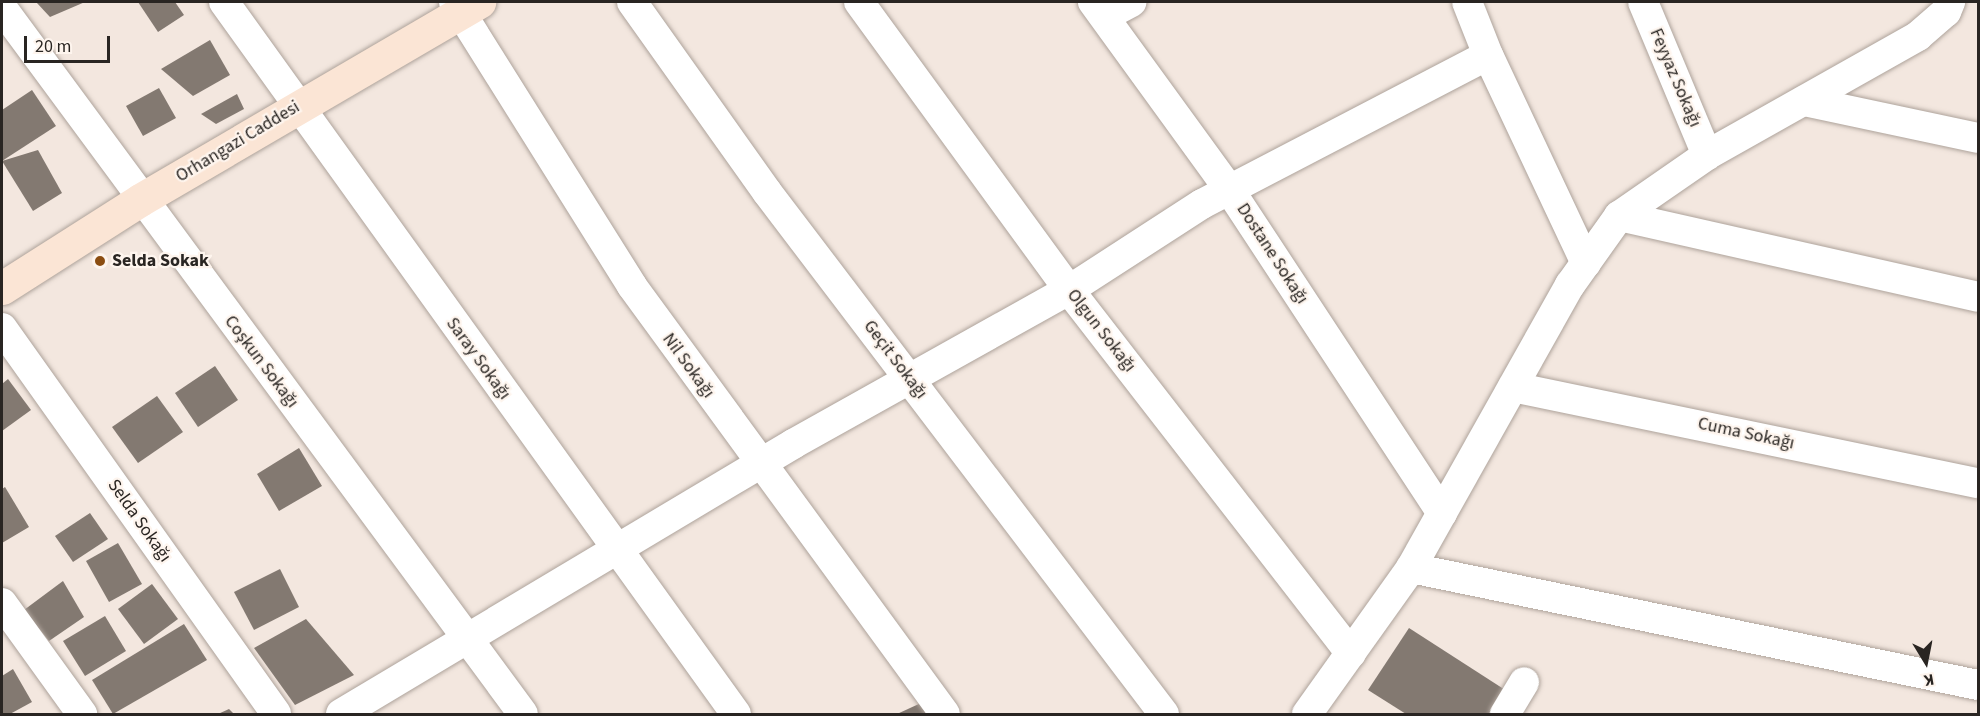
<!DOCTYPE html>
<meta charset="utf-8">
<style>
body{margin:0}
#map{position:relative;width:1980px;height:716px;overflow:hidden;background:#f3e7df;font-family:"Source Sans 3",sans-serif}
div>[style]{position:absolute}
.building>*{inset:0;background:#837971}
.roads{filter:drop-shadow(0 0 2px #aea39b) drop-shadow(0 0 2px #aea39b)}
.street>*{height:30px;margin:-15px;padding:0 15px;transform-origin:15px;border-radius:15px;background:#fff}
.secondary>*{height:33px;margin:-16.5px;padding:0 16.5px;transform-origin:16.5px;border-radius:16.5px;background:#fbe5d5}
.dots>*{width:16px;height:16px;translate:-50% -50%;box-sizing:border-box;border:3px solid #fef5ee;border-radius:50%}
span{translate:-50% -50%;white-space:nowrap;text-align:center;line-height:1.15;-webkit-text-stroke:4.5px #fef5ee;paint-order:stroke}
.street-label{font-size:18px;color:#292522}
.poi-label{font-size:18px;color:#292522;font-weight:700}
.left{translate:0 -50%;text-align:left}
.frame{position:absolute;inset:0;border:3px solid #292522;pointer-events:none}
.north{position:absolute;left:1896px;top:632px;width:60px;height:60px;-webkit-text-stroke:4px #fef5ee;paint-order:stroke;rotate:170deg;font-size:16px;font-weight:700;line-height:24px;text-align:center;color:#292522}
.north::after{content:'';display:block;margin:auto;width:21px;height:27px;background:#292522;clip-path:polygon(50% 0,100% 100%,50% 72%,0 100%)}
.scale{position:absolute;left:24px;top:36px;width:86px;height:27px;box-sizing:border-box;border:3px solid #292522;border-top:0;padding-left:8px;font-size:18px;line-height:21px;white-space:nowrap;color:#292522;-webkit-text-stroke:4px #fef5ee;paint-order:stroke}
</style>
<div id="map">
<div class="building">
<i style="clip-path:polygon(36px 2px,85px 2px,50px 17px)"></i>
<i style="clip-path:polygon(138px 2px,175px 2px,184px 15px,158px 32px)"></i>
<i style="clip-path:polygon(210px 40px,230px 75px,193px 96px,161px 69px)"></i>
<i style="clip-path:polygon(159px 88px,176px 118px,143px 136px,126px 106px)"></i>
<i style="clip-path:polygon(32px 90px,56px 126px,2px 161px,2px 110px)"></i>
<i style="clip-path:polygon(237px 94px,244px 109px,216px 124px,201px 114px)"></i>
<i style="clip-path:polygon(38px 150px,62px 193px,33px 211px,2px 161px)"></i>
<i style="clip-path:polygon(215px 366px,238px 400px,198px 427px,175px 393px)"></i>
<i style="clip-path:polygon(8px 379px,31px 410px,2px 431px,2px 384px)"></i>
<i style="clip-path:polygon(157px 396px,183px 432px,138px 463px,112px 427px)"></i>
<i style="clip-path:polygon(299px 448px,322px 486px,279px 511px,257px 474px)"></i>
<i style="clip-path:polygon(5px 487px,29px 527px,2px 543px,2px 489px)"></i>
<i style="clip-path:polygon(90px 513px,108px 539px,73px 562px,55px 536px)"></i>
<i style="clip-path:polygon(118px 543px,142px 584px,109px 602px,86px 561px)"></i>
<i style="clip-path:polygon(280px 569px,299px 607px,254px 630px,234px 592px)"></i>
<i style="clip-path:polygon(63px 581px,84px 617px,49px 641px,24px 610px)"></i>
<i style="clip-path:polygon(152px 584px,178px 619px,144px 644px,118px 609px)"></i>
<i style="clip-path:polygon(105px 616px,126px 651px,85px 676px,63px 641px)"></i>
<i style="clip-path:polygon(306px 619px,354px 675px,295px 705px,254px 648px)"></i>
<i style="clip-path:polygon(184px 624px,207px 660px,113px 714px,92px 680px)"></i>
<i style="clip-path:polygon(1409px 628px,1513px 695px,1500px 714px,1406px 714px,1368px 690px)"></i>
<i style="clip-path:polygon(13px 669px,32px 702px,10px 714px,2px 714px,2px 676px)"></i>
<i style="clip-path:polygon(921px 703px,927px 714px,897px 714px)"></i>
<i style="clip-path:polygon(229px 709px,234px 714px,218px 714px)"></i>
</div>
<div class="roads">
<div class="street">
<i style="left:224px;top:2px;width:877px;rotate:54.28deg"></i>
<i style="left:454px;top:2px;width:335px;rotate:57.9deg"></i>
<i style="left:632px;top:286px;width:530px;rotate:53.82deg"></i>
<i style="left:632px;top:2px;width:233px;rotate:54.6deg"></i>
<i style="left:767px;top:192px;width:656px;rotate:52.75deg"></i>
<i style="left:859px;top:2px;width:356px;rotate:53.9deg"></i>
<i style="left:1069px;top:290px;width:460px;rotate:52.2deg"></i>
<i style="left:1093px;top:2px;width:231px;rotate:54deg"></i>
<i style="left:1229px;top:189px;width:388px;rotate:56.7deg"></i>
<i style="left:1467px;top:2px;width:57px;rotate:68.4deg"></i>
<i style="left:1643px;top:2px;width:166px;rotate:67.3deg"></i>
<i style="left:2px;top:8px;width:877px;rotate:53.57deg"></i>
<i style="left:1105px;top:16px;width:30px;rotate:-28deg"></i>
<i style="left:1804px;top:101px;width:178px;rotate:12deg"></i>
<i style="left:1619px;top:216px;width:368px;rotate:12.7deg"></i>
<i style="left:2px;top:328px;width:473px;rotate:54.6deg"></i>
<i style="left:1513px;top:387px;width:475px;rotate:11.7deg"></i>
<i style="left:1411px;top:568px;width:579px;rotate:11.66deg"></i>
<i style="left:2px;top:603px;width:137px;rotate:54.2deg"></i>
<i style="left:341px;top:714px;width:527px;rotate:-30.85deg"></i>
<i style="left:793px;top:444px;width:316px;rotate:-29.2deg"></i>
<i style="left:1069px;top:290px;width:158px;rotate:-32.9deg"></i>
<i style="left:1202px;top:204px;width:322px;rotate:-27.5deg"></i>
<i style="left:1488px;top:55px;width:230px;rotate:64.8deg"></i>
<i style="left:1307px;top:714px;width:179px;rotate:-54.5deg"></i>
<i style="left:1411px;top:568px;width:325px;rotate:-60.7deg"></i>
<i style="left:1570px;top:285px;width:85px;rotate:-54.6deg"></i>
<i style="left:1619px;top:216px;width:107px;rotate:-34.7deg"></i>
<i style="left:1707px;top:155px;width:242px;rotate:-29.4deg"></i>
<i style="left:1918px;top:36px;width:37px;rotate:-41deg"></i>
<i style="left:1946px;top:12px;width:11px;rotate:-68deg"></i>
<i style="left:1505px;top:714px;width:37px;rotate:-59deg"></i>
</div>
<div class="secondary">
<i style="left:2px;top:288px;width:164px;rotate:-32.5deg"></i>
<i style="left:140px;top:200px;width:393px;rotate:-30.3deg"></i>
</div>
</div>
<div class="dots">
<i style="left:100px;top:261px;background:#8b4d11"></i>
</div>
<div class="street-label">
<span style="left:1675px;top:78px;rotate:67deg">Feyyaz Sokağı</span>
<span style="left:238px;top:142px;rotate:-31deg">Orhangazi Caddesi</span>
<span style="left:1272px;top:254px;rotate:57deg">Dostane Sokağı</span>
<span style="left:1101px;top:331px;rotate:52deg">Olgun Sokağı</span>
<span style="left:478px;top:359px;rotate:54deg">Saray Sokağı</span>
<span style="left:895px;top:360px;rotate:53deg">Geçit Sokağı</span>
<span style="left:261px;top:362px;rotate:53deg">Coşkun Sokağı</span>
<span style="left:688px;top:366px;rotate:54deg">Nil Sokağı</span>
<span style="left:1746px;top:434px;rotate:12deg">Cuma Sokağı</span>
<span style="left:139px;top:521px;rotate:55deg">Selda Sokağı</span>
</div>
<div class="poi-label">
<span class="left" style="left:112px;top:261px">Selda Sokak</span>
</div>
<div class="frame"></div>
<div class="north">K</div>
<div class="scale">20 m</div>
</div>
